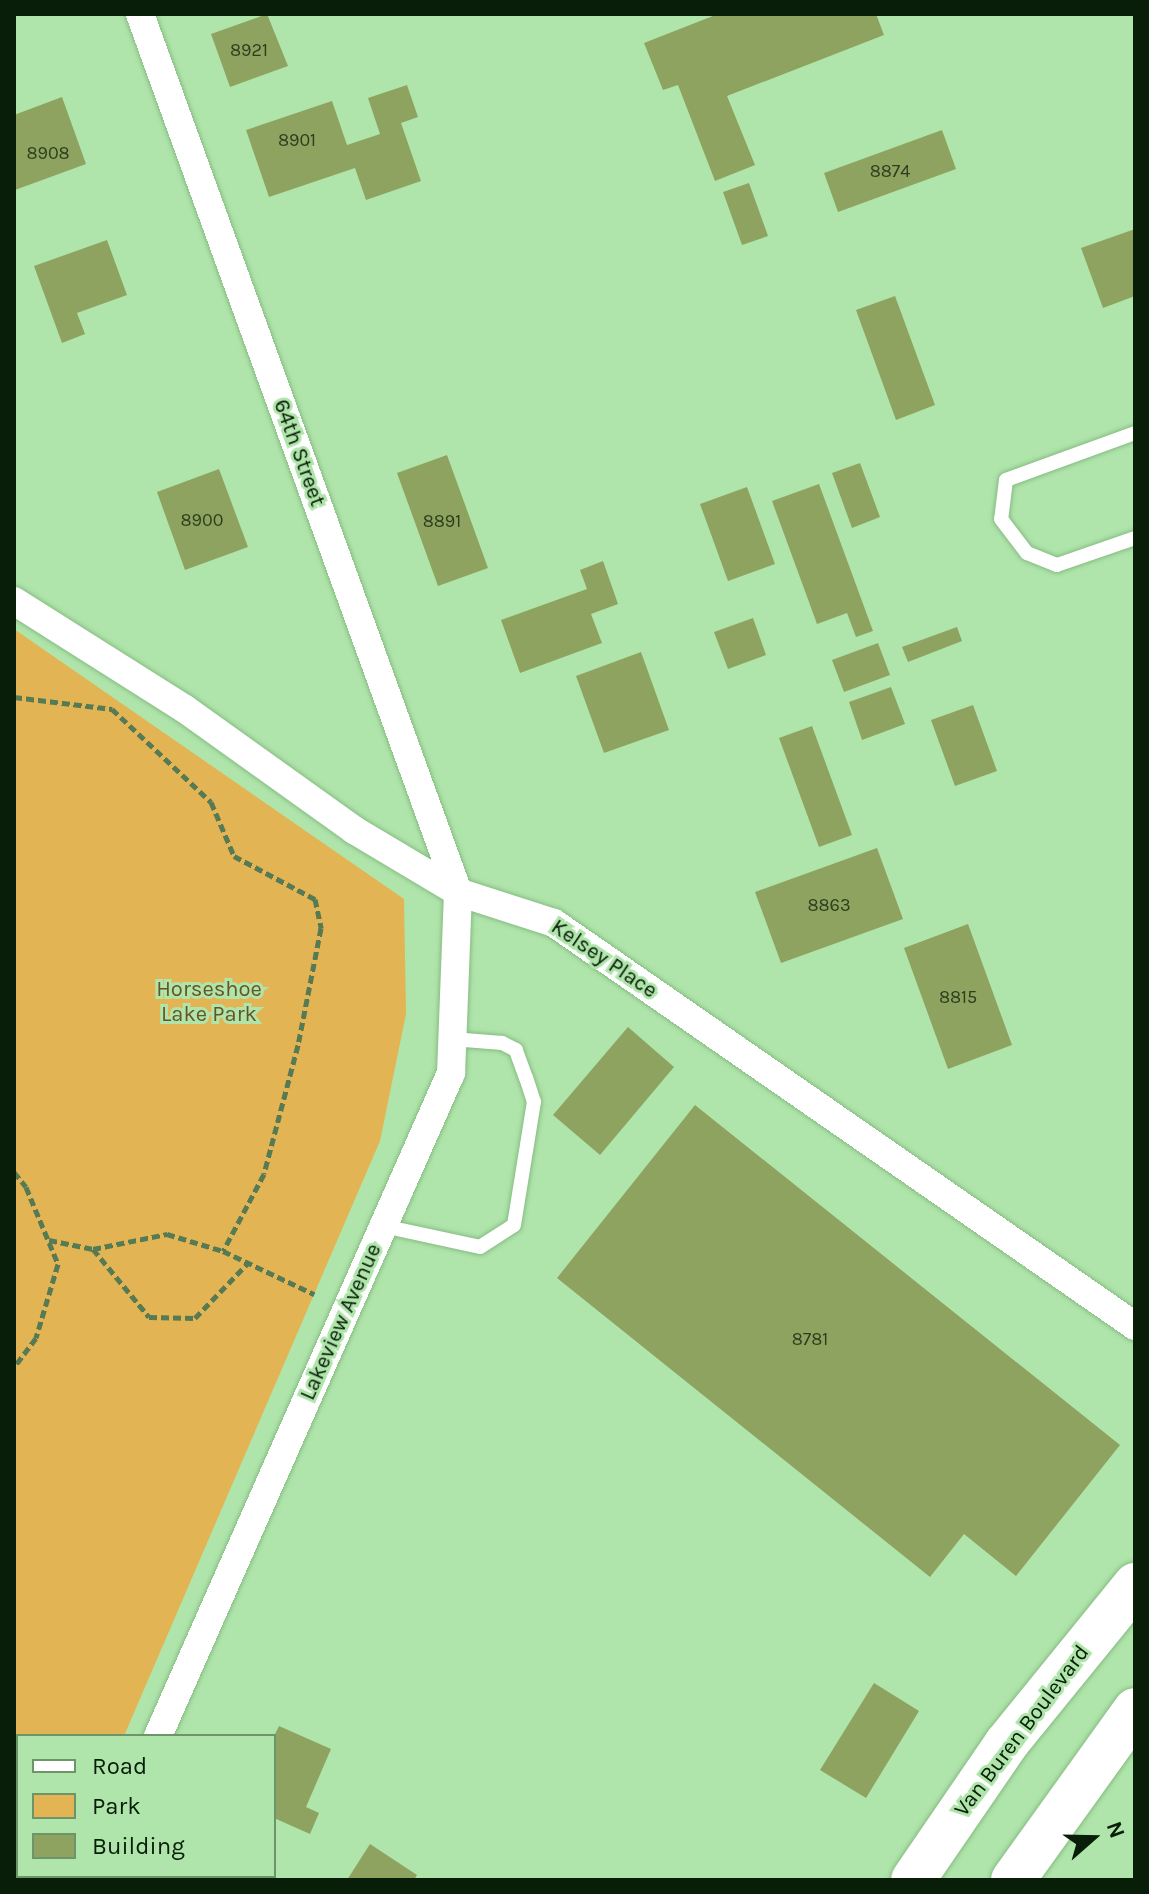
<!DOCTYPE html>
<style>
body{margin:0}
#map{position:relative;width:1149px;height:1894px;overflow:hidden;background:#afe5ab;font-family:Karla,sans-serif}
div>[style]{position:absolute}
.green>*{inset:0;background:#e3b453}
.building>*{inset:0;background:#8ea35f}
.path>*{height:5px;margin-top:-2.5px;transform-origin:0;background:repeating-linear-gradient(90deg,#567a53 0 8px,transparent 0 12px)}
.roads{filter:drop-shadow(0 0 2px #87bb83) drop-shadow(0 0 2px #87bb83)}
.lane>*{height:14px;margin:-7px;padding:0 7px;transform-origin:7px;border-radius:7px;background:#fff}
.street>*{height:28px;margin:-14px;padding:0 14px;transform-origin:14px;border-radius:14px;background:#fff}
.primary>*{height:44px;margin:-22px;padding:0 22px;transform-origin:22px;border-radius:22px;background:#fff}
span{translate:-50% -50%;white-space:nowrap;text-align:center;line-height:1.15;-webkit-text-stroke:6px #afe5ab;paint-order:stroke}
.number-label{font-size:18px;color:#2a3f1e}
.number-label span{-webkit-text-stroke-width:0}
.street-label{font-size:22px;color:#091e08}
.park-label{font-size:22px;color:#695325}
.frame{position:absolute;inset:0;border:16px solid #091e08;pointer-events:none}
.legend{position:absolute;left:16px;top:1734px;width:260px;height:144px;box-sizing:border-box;background:#afe5ab;border:2px solid #6d956a;margin:0;padding:10px 14px;list-style:none;font-size:24px;color:#091e08}
.legend li{display:flex;align-items:center;gap:16px;height:40px}
.legend b{width:40px;border:2px solid #6d956a}
.north{position:absolute;left:1053px;top:1798px;width:80px;height:80px;-webkit-text-stroke:6px #afe5ab;paint-order:stroke;rotate:70deg;font-size:22px;font-weight:700;line-height:32px;text-align:center;color:#091e08}
.north::after{content:'';display:block;margin:auto;width:28px;height:36px;background:#091e08;clip-path:polygon(50% 0,100% 100%,50% 72%,0 100%)}
</style>
<div id="map">
<div class="green">
<i style="clip-path:polygon(14px 629px,404px 899px,406px 1014px,380px 1141px,124px 1736px,18px 1736px,18px 1876px,64px 1876px,63px 1880px,14px 1880px)"></i>
</div>
<div class="building">
<i style="clip-path:polygon(267px 14px,288px 66px,230px 87px,211px 34px)"></i>
<i style="clip-path:polygon(718px 14px,876px 14px,884px 35px,727px 96px,755px 165px,715px 181px,678px 85px,663px 90px,644px 43px)"></i>
<i style="clip-path:polygon(407px 85px,418px 117px,401px 123px,421px 181px,366px 200px,355px 168px,269px 197px,246px 130px,332px 101px,347px 145px,380px 134px,368px 98px)"></i>
<i style="clip-path:polygon(62px 97px,86px 164px,15px 190px,14px 115px)"></i>
<i style="clip-path:polygon(942px 130px,956px 169px,838px 212px,824px 173px)"></i>
<i style="clip-path:polygon(749px 183px,768px 236px,742px 245px,723px 192px)"></i>
<i style="clip-path:polygon(1135px 229px,1135px 296px,1103px 308px,1081px 248px)"></i>
<i style="clip-path:polygon(107px 240px,127px 295px,77px 313px,85px 334px,62px 343px,34px 266px)"></i>
<i style="clip-path:polygon(895px 296px,935px 405px,896px 420px,856px 310px)"></i>
<i style="clip-path:polygon(447px 455px,488px 568px,438px 586px,397px 473px)"></i>
<i style="clip-path:polygon(860px 463px,880px 517px,852px 528px,832px 473px)"></i>
<i style="clip-path:polygon(219px 469px,248px 547px,185px 570px,157px 492px)"></i>
<i style="clip-path:polygon(819px 484px,873px 631px,856px 637px,847px 613px,817px 624px,772px 501px)"></i>
<i style="clip-path:polygon(747px 487px,775px 564px,728px 581px,700px 504px)"></i>
<i style="clip-path:polygon(603px 561px,618px 604px,591px 614px,602px 643px,520px 673px,501px 620px,587px 589px,580px 570px)"></i>
<i style="clip-path:polygon(753px 618px,766px 655px,728px 669px,714px 632px)"></i>
<i style="clip-path:polygon(957px 627px,962px 641px,908px 662px,902px 647px)"></i>
<i style="clip-path:polygon(878px 643px,890px 675px,844px 692px,832px 660px)"></i>
<i style="clip-path:polygon(641px 652px,669px 730px,604px 753px,576px 676px)"></i>
<i style="clip-path:polygon(891px 687px,905px 724px,862px 740px,849px 702px)"></i>
<i style="clip-path:polygon(973px 705px,997px 771px,955px 786px,931px 720px)"></i>
<i style="clip-path:polygon(812px 726px,852px 835px,819px 847px,779px 738px)"></i>
<i style="clip-path:polygon(877px 848px,903px 919px,781px 963px,755px 892px)"></i>
<i style="clip-path:polygon(968px 924px,1012px 1045px,948px 1069px,904px 948px)"></i>
<i style="clip-path:polygon(628px 1027px,674px 1067px,600px 1155px,553px 1115px)"></i>
<i style="clip-path:polygon(695px 1105px,1120px 1445px,1016px 1576px,964px 1534px,930px 1577px,557px 1278px)"></i>
<i style="clip-path:polygon(874px 1683px,919px 1711px,866px 1798px,820px 1770px)"></i>
<i style="clip-path:polygon(279px 1726px,331px 1749px,306px 1807px,319px 1813px,310px 1834px,274px 1818px,274px 1736px)"></i>
<i style="clip-path:polygon(370px 1844px,417px 1875px,414px 1880px,347px 1880px)"></i>
</div>
<div class="path">
<i style="left:14px;top:697px;width:99px;rotate:7deg"></i>
<i style="left:112px;top:709px;width:136px;rotate:43.2deg"></i>
<i style="left:211px;top:802px;width:59px;rotate:66.9deg"></i>
<i style="left:234px;top:856px;width:92px;rotate:28deg"></i>
<i style="left:315px;top:899px;width:30px;rotate:78deg"></i>
<i style="left:321px;top:928px;width:119px;rotate:101.1deg"></i>
<i style="left:298px;top:1045px;width:133px;rotate:104.8deg"></i>
<i style="left:264px;top:1174px;width:87px;rotate:118deg"></i>
<i style="left:223px;top:1251px;width:101px;rotate:25.3deg"></i>
<i style="left:14px;top:1172px;width:19px;rotate:51deg"></i>
<i style="left:26px;top:1187px;width:83px;rotate:67.4deg"></i>
<i style="left:58px;top:1264px;width:77px;rotate:106.6deg"></i>
<i style="left:36px;top:1338px;width:36px;rotate:127deg"></i>
<i style="left:49px;top:1240px;width:45px;rotate:11.6deg"></i>
<i style="left:93px;top:1249px;width:76px;rotate:-11.5deg"></i>
<i style="left:167px;top:1234px;width:59px;rotate:16.9deg"></i>
<i style="left:93px;top:1249px;width:88px;rotate:50.5deg"></i>
<i style="left:149px;top:1317px;width:46px;rotate:1.2deg"></i>
<i style="left:195px;top:1318px;width:76px;rotate:-46.1deg"></i>
<i style="left:14px;top:1792px;width:4px"></i>
</div>
<div class="roads">
<div class="lane">
<i style="left:1135px;top:433px;width:137px;rotate:160deg"></i>
<i style="left:1006px;top:480px;width:39px;rotate:97deg"></i>
<i style="left:1001px;top:519px;width:43px;rotate:52.6deg"></i>
<i style="left:1027px;top:553px;width:32px;rotate:22deg"></i>
<i style="left:1057px;top:565px;width:83px;rotate:-19.1deg"></i>
<i style="left:383px;top:1226px;width:99px;rotate:12.2deg"></i>
<i style="left:480px;top:1247px;width:40px;rotate:-32.9deg"></i>
<i style="left:514px;top:1225px;width:125px;rotate:-80.8deg"></i>
<i style="left:534px;top:1102px;width:25px;rotate:-108deg"></i>
<i style="left:526px;top:1078px;width:30px;rotate:-110deg"></i>
<i style="left:516px;top:1050px;width:16px;rotate:-153deg"></i>
<i style="left:502px;top:1043px;width:50px;rotate:-175.4deg"></i>
</div>
<div class="street">
<i style="left:140px;top:14px;width:934px;rotate:70.09deg"></i>
<i style="left:458px;top:892px;width:181px;rotate:92.2deg"></i>
<i style="left:451px;top:1073px;width:725px;rotate:113.84deg"></i>
<i style="left:14px;top:601px;width:202px;rotate:32.3deg"></i>
<i style="left:185px;top:709px;width:208px;rotate:35.6deg"></i>
<i style="left:354px;top:830px;width:121px;rotate:30.8deg"></i>
<i style="left:458px;top:892px;width:101px;rotate:17.9deg"></i>
<i style="left:554px;top:923px;width:707px;rotate:34.75deg"></i>
<i style="left:108px;top:1876px;width:8px;rotate:30deg"></i>
</div>
<div class="primary">
<i style="left:913px;top:1880px;width:165px;rotate:-55.6deg"></i>
<i style="left:1006px;top:1744px;width:205px;rotate:-50.9deg"></i>
<i style="left:1013px;top:1880px;width:209px;rotate:-54.3deg"></i>
</div>
</div>
<div class="number-label">
<span style="left:249px;top:50px">8921</span>
<span style="left:297px;top:140px">8901</span>
<span style="left:48px;top:153px">8908</span>
<span style="left:890px;top:171px">8874</span>
<span style="left:202px;top:520px">8900</span>
<span style="left:442px;top:521px">8891</span>
<span style="left:829px;top:905px">8863</span>
<span style="left:958px;top:997px">8815</span>
<span style="left:810px;top:1339px">8781</span>
</div>
<div class="street-label">
<span style="left:299px;top:453px;rotate:70deg">64th Street</span>
<span style="left:604px;top:959px;rotate:34deg">Kelsey Place</span>
<span style="left:341px;top:1322px;rotate:-66deg">Lakeview Avenue</span>
<span style="left:1022px;top:1731px;rotate:-53deg">Van Buren Boulevard</span>
</div>
<div class="park-label">
<span style="left:209px;top:1002px">Horseshoe<br>Lake Park</span>
</div>
<div class="frame"></div>
<ul class="legend">
<li><b style="height:10px;background:#fff"></b>Road</li>
<li><b style="height:22px;background:#e3b453"></b>Park</li>
<li><b style="height:22px;background:#8ea35f"></b>Building</li>
</ul>
<div class="north">N</div>
</div>
